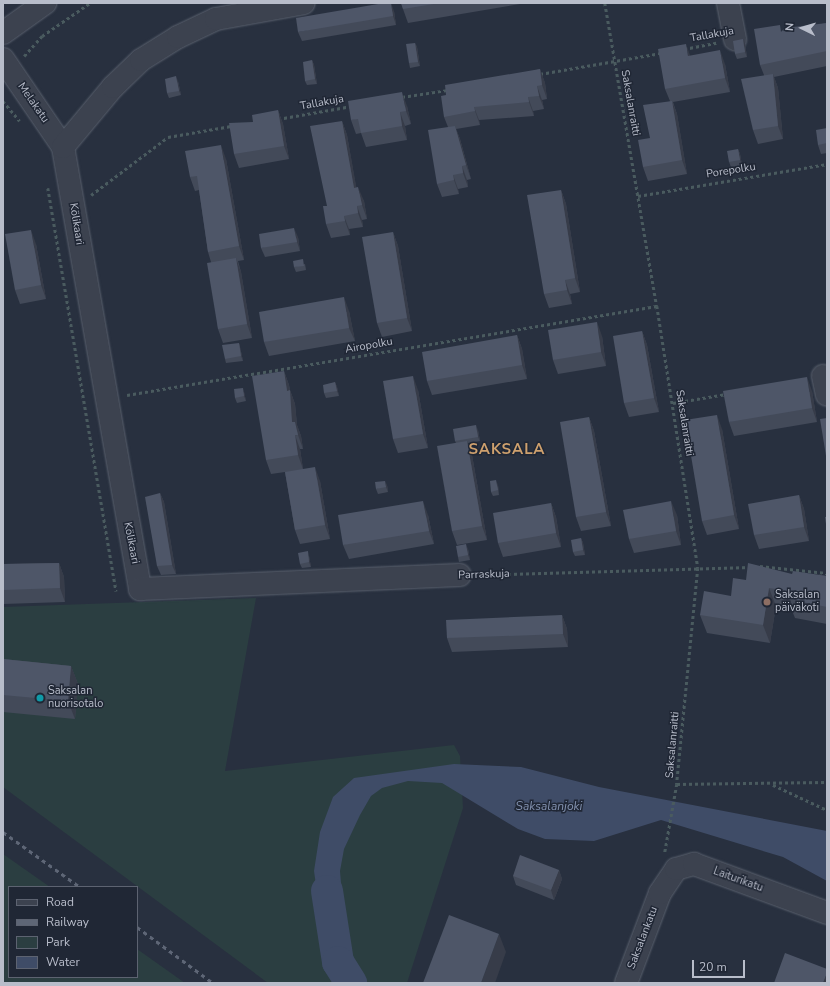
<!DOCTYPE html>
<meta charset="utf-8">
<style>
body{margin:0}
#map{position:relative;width:830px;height:986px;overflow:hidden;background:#28303f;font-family:"Nunito Sans",sans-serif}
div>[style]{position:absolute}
.green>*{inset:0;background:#2b3e41}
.water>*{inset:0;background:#3f4c67}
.river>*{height:32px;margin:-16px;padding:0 16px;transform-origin:16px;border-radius:16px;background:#3f4c67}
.path>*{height:2.5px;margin-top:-1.25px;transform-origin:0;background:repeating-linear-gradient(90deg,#4a5b5f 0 3px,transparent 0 6px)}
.roads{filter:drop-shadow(0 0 1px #59606d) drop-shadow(0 0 1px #59606d)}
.minor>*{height:22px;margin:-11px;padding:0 11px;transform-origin:11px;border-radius:11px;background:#3c424f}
.rail>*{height:3px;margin-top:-1.5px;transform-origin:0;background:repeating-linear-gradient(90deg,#5e6676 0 4px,transparent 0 8px)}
.wall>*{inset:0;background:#434a59}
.shaded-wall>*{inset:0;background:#373c49}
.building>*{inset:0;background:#4e5668}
.dots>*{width:11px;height:11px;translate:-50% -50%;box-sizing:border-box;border:2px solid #202735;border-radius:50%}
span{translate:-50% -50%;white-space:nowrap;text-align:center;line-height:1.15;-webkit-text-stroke:3px #202735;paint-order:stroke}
.street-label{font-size:11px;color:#b8bdca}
.poi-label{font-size:11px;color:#b8bdca}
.left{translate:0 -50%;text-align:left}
.water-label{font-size:12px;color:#8291af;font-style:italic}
.district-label{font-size:15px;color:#cfa16e;font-weight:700;letter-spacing:1px}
.frame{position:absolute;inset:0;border:4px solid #b8bdca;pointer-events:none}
.legend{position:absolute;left:8px;top:886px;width:130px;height:92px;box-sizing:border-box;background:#202735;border:1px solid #5d6371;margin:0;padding:5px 7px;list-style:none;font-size:12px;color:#b8bdca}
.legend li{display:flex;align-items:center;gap:8px;height:20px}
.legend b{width:20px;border:1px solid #5d6371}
.north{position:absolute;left:782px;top:8px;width:40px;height:40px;-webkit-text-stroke:3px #202735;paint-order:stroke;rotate:275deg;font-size:11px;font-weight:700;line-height:16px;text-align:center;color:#b8bdca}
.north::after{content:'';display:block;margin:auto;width:14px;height:18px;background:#b8bdca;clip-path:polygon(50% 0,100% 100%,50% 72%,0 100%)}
.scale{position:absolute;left:692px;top:960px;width:53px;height:18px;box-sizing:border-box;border:2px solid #b8bdca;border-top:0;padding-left:5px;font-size:12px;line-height:14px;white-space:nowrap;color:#b8bdca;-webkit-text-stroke:3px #202735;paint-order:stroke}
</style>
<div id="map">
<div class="green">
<i style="clip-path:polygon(256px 598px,225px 771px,454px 745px,460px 756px,463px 808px,407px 983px,268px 983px,3px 787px,3px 607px)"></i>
<i style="clip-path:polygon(3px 854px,50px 887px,9px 887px,9px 977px,137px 977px,137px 949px,185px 983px,3px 983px)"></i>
</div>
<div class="water">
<i style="clip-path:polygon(454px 764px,521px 767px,599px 787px,827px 831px,827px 881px,783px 857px,661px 820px,594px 841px,545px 839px,518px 829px,442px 783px,408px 781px,382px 788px,371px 796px,360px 815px,344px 849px,340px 871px,345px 932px,323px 935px,314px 871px,320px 832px,333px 797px,354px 778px)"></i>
</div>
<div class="river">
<i style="left:327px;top:891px;width:72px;rotate:81.2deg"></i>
<i style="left:338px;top:962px;width:25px;rotate:58deg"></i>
</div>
<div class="path">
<i style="left:605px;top:3px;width:307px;rotate:80.3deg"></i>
<i style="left:657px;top:306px;width:265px;rotate:81.1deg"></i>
<i style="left:698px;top:568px;width:217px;rotate:95.6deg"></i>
<i style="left:677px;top:784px;width:69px;rotate:100deg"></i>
<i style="left:684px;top:49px;width:33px;rotate:-11deg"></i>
<i style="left:24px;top:56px;width:27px;rotate:-48deg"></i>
<i style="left:42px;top:36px;width:58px;rotate:-34.5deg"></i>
<i style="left:540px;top:74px;width:123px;rotate:-9.8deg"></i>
<i style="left:402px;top:97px;width:47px;rotate:-8.7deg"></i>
<i style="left:3px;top:101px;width:26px;rotate:50deg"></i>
<i style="left:278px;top:119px;width:75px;rotate:-10deg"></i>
<i style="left:48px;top:188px;width:409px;rotate:80.4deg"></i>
<i style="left:91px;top:195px;width:96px;rotate:-37deg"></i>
<i style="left:168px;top:137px;width:64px;rotate:-9.9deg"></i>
<i style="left:638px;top:196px;width:192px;rotate:-9.6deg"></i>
<i style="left:127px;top:395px;width:537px;rotate:-9.53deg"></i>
<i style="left:673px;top:403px;width:54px;rotate:-9.6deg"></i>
<i style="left:760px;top:566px;width:67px;rotate:6deg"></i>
<i style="left:478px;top:575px;width:273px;rotate:-1.7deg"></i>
<i style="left:677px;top:784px;width:150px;rotate:-0.8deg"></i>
<i style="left:773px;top:785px;width:60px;rotate:24.8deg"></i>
</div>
<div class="roads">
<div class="minor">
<i style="left:728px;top:3px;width:37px;rotate:79deg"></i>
<i style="left:3px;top:33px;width:52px;rotate:-35.5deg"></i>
<i style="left:3px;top:59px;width:107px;rotate:55.7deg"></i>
<i style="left:63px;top:147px;width:449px;rotate:80.1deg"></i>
<i style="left:140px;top:589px;width:320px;rotate:-2.5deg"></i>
<i style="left:63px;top:147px;width:78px;rotate:-50.2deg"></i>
<i style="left:113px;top:87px;width:39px;rotate:-44deg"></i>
<i style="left:141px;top:60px;width:44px;rotate:-31.9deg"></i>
<i style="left:178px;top:37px;width:42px;rotate:-25.3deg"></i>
<i style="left:216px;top:19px;width:89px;rotate:-10.3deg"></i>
<i style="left:823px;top:376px;width:19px;rotate:78deg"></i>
<i style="left:626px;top:983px;width:96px;rotate:-69.3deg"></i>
<i style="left:660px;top:893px;width:29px;rotate:-56deg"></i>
<i style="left:676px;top:869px;width:19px;rotate:-16deg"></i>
<i style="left:694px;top:864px;width:142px;rotate:20.2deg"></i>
</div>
</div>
<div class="rail">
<i style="left:3px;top:832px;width:95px;rotate:35.5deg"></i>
<i style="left:137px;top:927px;width:94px;rotate:36.4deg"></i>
</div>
<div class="wall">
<i style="clip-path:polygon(401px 3px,526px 3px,408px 23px,403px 9px)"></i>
<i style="clip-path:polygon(394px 11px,396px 25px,302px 41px,298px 32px)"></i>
<i style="clip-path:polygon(827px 23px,827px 66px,774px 77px,778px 88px,783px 139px,758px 144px,753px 130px,764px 75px,760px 65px,782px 31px)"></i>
<i style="clip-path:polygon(415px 43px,417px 47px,420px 66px,410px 68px,409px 63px)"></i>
<i style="clip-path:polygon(745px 44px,747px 57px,737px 59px,735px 54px)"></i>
<i style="clip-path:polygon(690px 56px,725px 64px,730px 92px,673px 102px,677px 114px,687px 174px,648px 181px,643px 167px,650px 138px,670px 101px,665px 89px)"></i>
<i style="clip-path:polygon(312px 60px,314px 65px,317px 84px,307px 85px,305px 81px)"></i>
<i style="clip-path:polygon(540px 69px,545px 83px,547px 99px,542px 100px,544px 109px,533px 111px,534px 116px,479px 120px,480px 125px,456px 129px,460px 139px,471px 179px,467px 180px,468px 187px,458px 189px,459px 194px,442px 197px,437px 184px,448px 127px,444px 117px,446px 95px)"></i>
<i style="clip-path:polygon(178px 81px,181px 95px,169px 98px,167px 93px)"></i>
<i style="clip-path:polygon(407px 106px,411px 124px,405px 126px,407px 140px,366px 147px,361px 133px,356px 134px,351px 120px)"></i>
<i style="clip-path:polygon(278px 110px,283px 124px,289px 159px,239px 168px,234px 154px)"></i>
<i style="clip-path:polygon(342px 121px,347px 135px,356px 187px,364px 201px,367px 219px,362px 220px,363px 227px,349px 229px,350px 235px,331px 238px,326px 224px,327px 206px)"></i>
<i style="clip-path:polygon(827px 128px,827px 153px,821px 154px,818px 145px)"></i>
<i style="clip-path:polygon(738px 149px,740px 154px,742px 165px,731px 167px,729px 162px)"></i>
<i style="clip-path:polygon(226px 159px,244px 260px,238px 261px,241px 272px,252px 338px,223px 343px,218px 329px,211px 262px,208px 252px,199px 190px,195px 191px,190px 177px)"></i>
<i style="clip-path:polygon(561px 190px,566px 204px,580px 292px,570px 294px,572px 304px,549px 308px,544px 294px)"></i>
<i style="clip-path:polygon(393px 232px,398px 246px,412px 331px,382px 337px,377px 323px)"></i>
<i style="clip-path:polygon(298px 237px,300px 251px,265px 257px,261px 248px)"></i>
<i style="clip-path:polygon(36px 244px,46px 299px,20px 304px,15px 290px)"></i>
<i style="clip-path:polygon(305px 264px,306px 270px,296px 272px,294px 267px)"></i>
<i style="clip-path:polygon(349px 311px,355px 341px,269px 356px,264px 342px)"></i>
<i style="clip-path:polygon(642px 331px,647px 345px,659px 412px,629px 417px,624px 403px)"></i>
<i style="clip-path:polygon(517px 335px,522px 349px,527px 379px,432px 395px,427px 381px)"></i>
<i style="clip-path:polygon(602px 336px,606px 366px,558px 374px,553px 360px)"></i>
<i style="clip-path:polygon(239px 343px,240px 347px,243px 361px,226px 363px,225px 359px)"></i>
<i style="clip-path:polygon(284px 371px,289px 385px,290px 390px,295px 404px,297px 425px,301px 436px,303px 449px,300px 449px,303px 469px,320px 481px,330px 539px,300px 544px,295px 530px,285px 472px,271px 474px,266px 460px)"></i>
<i style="clip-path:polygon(335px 382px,337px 387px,339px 396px,326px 398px,324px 393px)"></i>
<i style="clip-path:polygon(418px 390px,428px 448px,398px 453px,393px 439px)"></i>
<i style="clip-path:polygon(812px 391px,817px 422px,734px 436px,729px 422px)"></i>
<i style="clip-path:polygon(244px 392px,246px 401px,237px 403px,235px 398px)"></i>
<i style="clip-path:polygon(589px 417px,594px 431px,611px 526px,581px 531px,576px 517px)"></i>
<i style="clip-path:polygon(722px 429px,739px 529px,707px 535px,702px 521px)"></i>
<i style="clip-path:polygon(478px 430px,480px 441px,468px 443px,472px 455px,487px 540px,457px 545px,452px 531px,456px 443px,455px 441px)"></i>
<i style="clip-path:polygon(387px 485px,388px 492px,378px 494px,376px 489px)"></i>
<i style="clip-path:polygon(498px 485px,499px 495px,493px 496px,491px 492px)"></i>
<i style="clip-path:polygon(160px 493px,164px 502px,176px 574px,161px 575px,157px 566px)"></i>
<i style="clip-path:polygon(799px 495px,804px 509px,809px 541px,759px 549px,754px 535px)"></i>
<i style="clip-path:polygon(551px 503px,556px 517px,561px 547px,503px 557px,498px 543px)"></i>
<i style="clip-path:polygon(428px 515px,434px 544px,349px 559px,343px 545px)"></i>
<i style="clip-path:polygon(677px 515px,681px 545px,634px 553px,629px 539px)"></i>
<i style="clip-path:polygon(581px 538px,583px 543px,585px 555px,575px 556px,573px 552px)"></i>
<i style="clip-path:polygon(468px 549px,470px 560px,459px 562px,458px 557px)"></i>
<i style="clip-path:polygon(309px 556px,311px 567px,302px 568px,300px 564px)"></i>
<i style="clip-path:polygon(59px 563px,64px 577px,65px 602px,3px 604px,3px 564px)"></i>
<i style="clip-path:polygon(792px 574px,827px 576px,827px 624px,795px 618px,791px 608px,776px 606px,770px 643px,707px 633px,700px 615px,731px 596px,746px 580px)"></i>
<i style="clip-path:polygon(562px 615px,567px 629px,568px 647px,452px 652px,447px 638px)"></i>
<i style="clip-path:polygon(3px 659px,71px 666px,78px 684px,75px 719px,3px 712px)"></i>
<i style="clip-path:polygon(559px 870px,562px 879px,554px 900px,516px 885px,513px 876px)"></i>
</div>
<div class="shaded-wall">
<i style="clip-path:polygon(391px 3px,394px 11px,396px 25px,393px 16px)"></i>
<i style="clip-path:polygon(743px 39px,745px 44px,747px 57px,745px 52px)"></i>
<i style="clip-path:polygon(415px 43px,417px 47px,420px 66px,418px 62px)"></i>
<i style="clip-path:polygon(686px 44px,691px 58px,688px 56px)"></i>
<i style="clip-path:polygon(720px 50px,725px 64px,730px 92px,725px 78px)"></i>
<i style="clip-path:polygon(312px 60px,314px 65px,317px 84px,315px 79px)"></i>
<i style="clip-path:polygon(540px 69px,545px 83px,547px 99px,542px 85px)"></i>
<i style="clip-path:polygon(773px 74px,778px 88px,783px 139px,778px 126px)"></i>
<i style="clip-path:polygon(176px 76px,178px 81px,181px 95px,179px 91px)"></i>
<i style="clip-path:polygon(537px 86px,542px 100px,544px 109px,539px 96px)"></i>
<i style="clip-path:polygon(402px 92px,407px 106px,411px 124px,406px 111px)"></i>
<i style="clip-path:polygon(528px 97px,533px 111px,534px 116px,529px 102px)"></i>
<i style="clip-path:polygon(672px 101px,677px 114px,687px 174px,682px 160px)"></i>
<i style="clip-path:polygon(474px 107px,479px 120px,480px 125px,475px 111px)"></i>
<i style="clip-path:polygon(278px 110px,283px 124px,289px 159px,284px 146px)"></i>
<i style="clip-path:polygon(400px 112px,405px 126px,407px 140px,402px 126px)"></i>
<i style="clip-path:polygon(342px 121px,347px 135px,359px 202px,354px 188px)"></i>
<i style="clip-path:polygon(455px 126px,460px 139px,471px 179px,466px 165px)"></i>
<i style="clip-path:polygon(221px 145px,226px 159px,244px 260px,239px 246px)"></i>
<i style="clip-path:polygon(738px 149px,740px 154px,742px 165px,740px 160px)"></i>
<i style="clip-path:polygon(462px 166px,467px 180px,468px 187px,463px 173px)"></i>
<i style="clip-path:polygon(453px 175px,458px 189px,459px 194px,454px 180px)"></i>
<i style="clip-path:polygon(358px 187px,364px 201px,367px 219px,362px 205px)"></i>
<i style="clip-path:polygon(561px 190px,566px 204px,580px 292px,575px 278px)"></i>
<i style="clip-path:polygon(357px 206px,362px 220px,363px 227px,358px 213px)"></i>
<i style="clip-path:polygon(344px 216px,349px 229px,350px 235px,345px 221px)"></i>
<i style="clip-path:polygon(294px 228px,298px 237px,300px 251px,297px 242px)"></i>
<i style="clip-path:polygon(31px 230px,36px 244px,46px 299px,41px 285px)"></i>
<i style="clip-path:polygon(393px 232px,398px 246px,412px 331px,407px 318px)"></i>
<i style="clip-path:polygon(236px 258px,241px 272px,252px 338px,247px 324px)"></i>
<i style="clip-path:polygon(565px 280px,570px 294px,572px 304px,567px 290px)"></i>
<i style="clip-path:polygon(344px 297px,349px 311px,355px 341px,349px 328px)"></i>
<i style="clip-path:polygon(597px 322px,602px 336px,606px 366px,601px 352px)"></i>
<i style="clip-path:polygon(642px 331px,647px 345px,659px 412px,654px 398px)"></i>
<i style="clip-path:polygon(517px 335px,522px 349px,527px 379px,522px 365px)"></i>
<i style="clip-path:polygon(239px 343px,240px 347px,243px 361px,241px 356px)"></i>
<i style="clip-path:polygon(284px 371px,289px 385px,291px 396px,290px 390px,295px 404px,297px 425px,301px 436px,303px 449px,298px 435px,297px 431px,297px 436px,292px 422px)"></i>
<i style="clip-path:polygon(413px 376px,418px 390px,428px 448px,423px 434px)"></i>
<i style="clip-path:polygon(807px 377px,812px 391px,817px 422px,812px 408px)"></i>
<i style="clip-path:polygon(335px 382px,337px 387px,339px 396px,337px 391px)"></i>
<i style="clip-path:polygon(243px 388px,244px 392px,246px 401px,244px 396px)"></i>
<i style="clip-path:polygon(717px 415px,722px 429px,739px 529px,734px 515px)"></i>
<i style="clip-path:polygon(589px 417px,594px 431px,611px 526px,606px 512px)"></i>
<i style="clip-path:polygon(476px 425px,478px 430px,480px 441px,478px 437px)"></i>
<i style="clip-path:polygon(295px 435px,300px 449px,303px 469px,298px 455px)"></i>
<i style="clip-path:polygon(467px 441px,472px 455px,487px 540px,482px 526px)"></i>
<i style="clip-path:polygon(315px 467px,320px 481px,330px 539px,325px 525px)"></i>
<i style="clip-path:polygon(496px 480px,498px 485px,499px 495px)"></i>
<i style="clip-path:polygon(385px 481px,387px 485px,388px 492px,386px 487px)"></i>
<i style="clip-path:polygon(160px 493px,164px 502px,176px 574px,172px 565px)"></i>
<i style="clip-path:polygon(799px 495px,804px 509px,809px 541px,804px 527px)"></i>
<i style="clip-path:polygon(423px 501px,428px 515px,434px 544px,429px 531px)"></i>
<i style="clip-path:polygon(671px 501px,677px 515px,681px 545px,676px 531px)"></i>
<i style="clip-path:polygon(551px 503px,556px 517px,561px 547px,556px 533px)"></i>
<i style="clip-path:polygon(581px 538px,583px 543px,585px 555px,583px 550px)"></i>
<i style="clip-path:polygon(466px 544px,468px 549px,470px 560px,468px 555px)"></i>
<i style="clip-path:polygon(308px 551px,309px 556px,311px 567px,309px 562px)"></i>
<i style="clip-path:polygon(59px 563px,64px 577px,65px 602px,60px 588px)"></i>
<i style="clip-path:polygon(769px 588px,776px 606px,770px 643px,763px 625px)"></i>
<i style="clip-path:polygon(562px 615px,567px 629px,568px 647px,563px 634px)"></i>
<i style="clip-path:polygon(71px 666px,78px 684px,75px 719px,68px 701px)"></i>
<i style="clip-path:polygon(559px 870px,562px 879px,554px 900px,551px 890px)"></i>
<i style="clip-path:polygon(499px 934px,506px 952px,495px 983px,481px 983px)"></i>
<i style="clip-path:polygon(827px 973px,827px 983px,823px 983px)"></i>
</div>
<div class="building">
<i style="clip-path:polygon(384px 3px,391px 3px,393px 16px,298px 32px,296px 18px)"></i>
<i style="clip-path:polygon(401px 3px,440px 3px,403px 9px)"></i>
<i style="clip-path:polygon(827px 23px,827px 51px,760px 65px,754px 29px,780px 25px,781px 32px,785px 28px)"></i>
<i style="clip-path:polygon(743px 39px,745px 52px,735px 54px,733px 41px)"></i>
<i style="clip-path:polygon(415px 43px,418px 62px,409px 63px,406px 44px)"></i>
<i style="clip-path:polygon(686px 44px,688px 56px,720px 50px,725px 78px,665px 89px,658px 49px)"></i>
<i style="clip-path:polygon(312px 60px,315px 79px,305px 81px,303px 62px)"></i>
<i style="clip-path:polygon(540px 69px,542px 85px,537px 86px,539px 96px,528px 97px,529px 102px,474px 107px,475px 111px,444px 117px,441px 96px,446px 95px,445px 85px)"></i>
<i style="clip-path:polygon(773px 74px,778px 126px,753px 130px,741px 79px)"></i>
<i style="clip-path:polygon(176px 76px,179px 91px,167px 93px,165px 79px)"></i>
<i style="clip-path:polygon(402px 92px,406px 111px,400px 112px,402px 126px,361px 133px,358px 119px,351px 120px,348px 101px)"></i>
<i style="clip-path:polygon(672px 101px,682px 160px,643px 167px,638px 140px,650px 138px,643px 105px)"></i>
<i style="clip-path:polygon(278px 110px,284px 146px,234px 154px,229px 123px,253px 122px,252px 115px)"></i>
<i style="clip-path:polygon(342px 121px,354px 188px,358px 187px,362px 205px,357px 206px,358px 213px,344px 216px,345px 221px,326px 224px,323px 206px,327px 206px,310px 126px)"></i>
<i style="clip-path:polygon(455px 126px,466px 165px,462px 166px,463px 173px,453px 175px,454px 180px,437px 184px,428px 130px)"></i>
<i style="clip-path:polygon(827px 128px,827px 143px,818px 145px,816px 130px)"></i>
<i style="clip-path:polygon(221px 145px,239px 246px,208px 252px,197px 176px,190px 177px,185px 151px)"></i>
<i style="clip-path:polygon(738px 149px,740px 160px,729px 162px,727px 151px)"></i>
<i style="clip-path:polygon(561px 190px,575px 278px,565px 280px,567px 290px,544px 294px,527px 195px)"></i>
<i style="clip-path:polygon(294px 228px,297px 242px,261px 248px,259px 234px)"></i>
<i style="clip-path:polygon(31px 230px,41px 285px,15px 290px,5px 234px)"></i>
<i style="clip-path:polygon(393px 232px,407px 318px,377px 323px,362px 237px)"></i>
<i style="clip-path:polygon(236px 258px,247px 324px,218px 329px,207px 263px)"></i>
<i style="clip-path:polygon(303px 259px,304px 266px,294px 267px,293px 261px)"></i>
<i style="clip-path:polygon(344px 297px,349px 328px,264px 342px,259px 312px)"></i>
<i style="clip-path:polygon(597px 322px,601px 352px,553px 360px,548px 330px)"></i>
<i style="clip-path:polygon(642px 331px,654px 398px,624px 403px,613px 336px)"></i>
<i style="clip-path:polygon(517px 335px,522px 365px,427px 381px,422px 352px)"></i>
<i style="clip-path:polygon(239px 343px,241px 356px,225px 359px,222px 345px)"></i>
<i style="clip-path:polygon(284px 371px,287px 391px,290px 390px,292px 422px,295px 422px,298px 435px,295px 435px,298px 455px,266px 460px,252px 376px)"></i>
<i style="clip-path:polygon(413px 376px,423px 434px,393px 439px,383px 381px)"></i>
<i style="clip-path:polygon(807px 377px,812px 408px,729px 422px,723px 391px)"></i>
<i style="clip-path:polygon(335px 382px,337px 391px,324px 393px,323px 385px)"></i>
<i style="clip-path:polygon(243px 388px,244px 396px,235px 398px,234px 389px)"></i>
<i style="clip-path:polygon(717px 415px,734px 515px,702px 521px,685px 420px)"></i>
<i style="clip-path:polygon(589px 417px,606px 512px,576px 517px,560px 422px)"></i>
<i style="clip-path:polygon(827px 418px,827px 462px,820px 419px)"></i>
<i style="clip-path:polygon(476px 425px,478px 437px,455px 441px,453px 429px)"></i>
<i style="clip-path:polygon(467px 441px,482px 526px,452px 531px,437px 446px)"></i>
<i style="clip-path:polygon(315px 467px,325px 525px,295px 530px,285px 472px)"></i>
<i style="clip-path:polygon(496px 480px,498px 490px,491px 492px,490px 481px)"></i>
<i style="clip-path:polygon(385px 481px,386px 487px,376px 489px,375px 482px)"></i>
<i style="clip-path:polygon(160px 493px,172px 565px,157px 566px,145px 497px)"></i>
<i style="clip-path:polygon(799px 495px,804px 527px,754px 535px,748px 504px)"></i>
<i style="clip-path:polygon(423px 501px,429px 531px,343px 545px,338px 515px)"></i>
<i style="clip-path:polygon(671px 501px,676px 531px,629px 539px,623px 510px)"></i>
<i style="clip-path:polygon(551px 503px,556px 533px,498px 543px,493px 513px)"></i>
<i style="clip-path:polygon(825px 517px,827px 517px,827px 531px)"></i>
<i style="clip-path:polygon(581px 538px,583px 550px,573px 552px,571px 540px)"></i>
<i style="clip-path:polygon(466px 544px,468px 555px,458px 557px,456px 546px)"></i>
<i style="clip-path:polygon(308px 551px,309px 562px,300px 564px,298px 553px)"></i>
<i style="clip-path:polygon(59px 563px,60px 588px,3px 590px,3px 564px)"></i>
<i style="clip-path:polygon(748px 563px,792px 574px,793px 571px,827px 576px,827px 607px,788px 599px,790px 591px,769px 588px,763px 625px,700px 615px,704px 591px,731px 596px,733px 578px,746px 580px)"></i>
<i style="clip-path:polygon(562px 615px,563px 634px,447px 638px,446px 620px)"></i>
<i style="clip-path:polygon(3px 659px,71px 666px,68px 701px,3px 695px)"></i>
<i style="clip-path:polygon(520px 855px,559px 870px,551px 890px,513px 876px)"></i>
<i style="clip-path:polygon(449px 915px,499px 934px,481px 983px,423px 983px)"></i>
<i style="clip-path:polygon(785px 953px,827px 969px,827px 973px,823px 983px,774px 983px)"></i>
</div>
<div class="dots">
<i style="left:767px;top:602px;background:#8d6e63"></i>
<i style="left:40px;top:698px;background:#0f9aa8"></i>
</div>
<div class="street-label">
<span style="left:712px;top:35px;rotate:-10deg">Tallakuja</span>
<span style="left:33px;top:103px;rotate:55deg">Melakatu</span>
<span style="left:322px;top:103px;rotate:-10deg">Tallakuja</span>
<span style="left:630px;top:103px;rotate:80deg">Saksalanraitti</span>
<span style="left:731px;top:171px;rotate:-9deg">Porepolku</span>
<span style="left:76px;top:224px;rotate:81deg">Kölikaari</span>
<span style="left:369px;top:346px;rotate:-10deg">Airopolku</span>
<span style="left:684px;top:423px;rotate:81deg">Saksalanraitti</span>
<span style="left:131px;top:543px;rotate:79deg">Kölikaari</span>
<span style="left:484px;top:575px;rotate:-2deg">Parraskuja</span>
<span style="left:673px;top:745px;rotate:-85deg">Saksalanraitti</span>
<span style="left:738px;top:880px;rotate:20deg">Laiturikatu</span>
<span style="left:643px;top:938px;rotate:-69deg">Saksalankatu</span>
</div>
<div class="poi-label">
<span class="left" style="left:775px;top:602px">Saksalan<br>päiväkoti</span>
<span class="left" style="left:48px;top:698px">Saksalan<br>nuorisotalo</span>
</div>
<div class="water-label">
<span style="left:549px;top:807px">Saksalanjoki</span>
</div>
<div class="district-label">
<span style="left:507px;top:450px">SAKSALA</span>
</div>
<div class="frame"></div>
<ul class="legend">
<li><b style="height:5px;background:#3c424f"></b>Road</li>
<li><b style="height:5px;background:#5e6676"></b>Railway</li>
<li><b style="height:11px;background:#2b3e41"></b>Park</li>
<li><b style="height:11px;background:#3f4c67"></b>Water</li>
</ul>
<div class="north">N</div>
<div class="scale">20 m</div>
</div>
